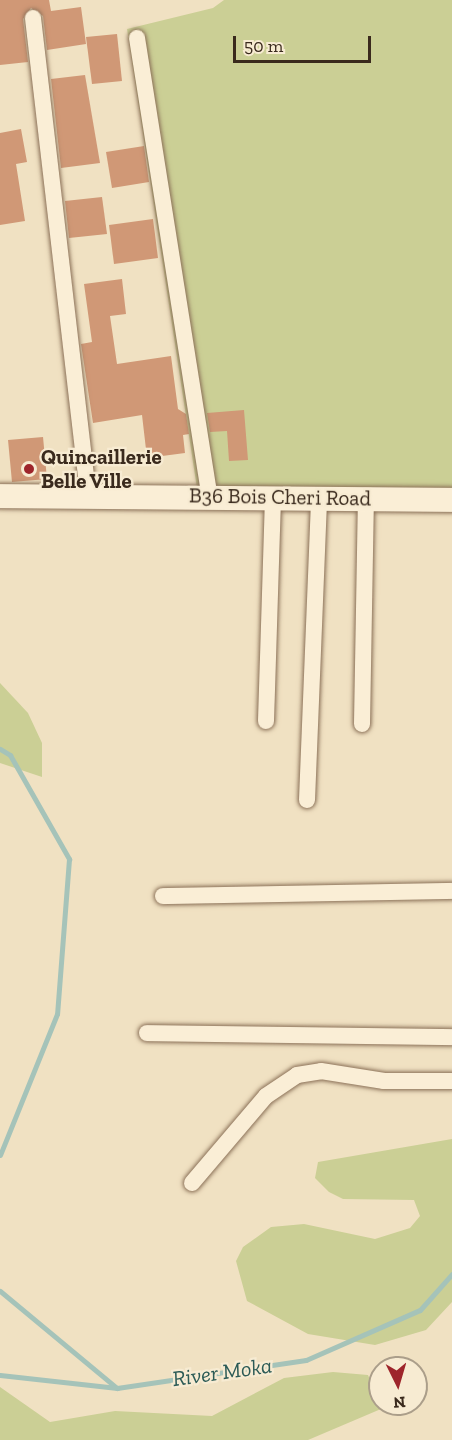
<!DOCTYPE html>
<style>
body{margin:0}
#map{position:relative;width:452px;height:1440px;overflow:hidden;background:#f0e1c2;font-family:"Zilla Slab",serif}
div>[style]{position:absolute}
.green>*{inset:0;background:#cbcf95}
.stream>*{height:5px;margin:-2.5px;padding:0 2.5px;transform-origin:2.5px;border-radius:2.5px;background:#a5c3b9}
.building>*{inset:0;background:#d09876}
.roads{filter:drop-shadow(0 0 2px #8b7158) drop-shadow(0 0 2px #8b7158)}
.street>*{height:16px;margin:-8px;padding:0 8px;transform-origin:8px;border-radius:8px;background:#faeed6}
.secondary>*{height:24px;margin:-12px;padding:0 12px;transform-origin:12px;border-radius:12px;background:#faeed6}
.dots>*{width:16px;height:16px;translate:-50% -50%;box-sizing:border-box;border:3px solid #f7ebd2;border-radius:50%}
span{translate:-50% -50%;white-space:nowrap;text-align:center;line-height:1.15;-webkit-text-stroke:4.5px #f7ebd2;paint-order:stroke}
.poi-label{font-size:21px;color:#3a2a1d;font-weight:700}
.left{translate:0 -50%;text-align:left}
.street-label{font-size:21px;color:#3a2a1d}
.water-label{font-size:22px;color:#2c5b56;font-style:italic}
.north{position:absolute;left:368px;top:1356px;width:60px;height:60px;box-sizing:border-box;background:#f7ebd2;border:2px solid #ab9e8a;border-radius:50%;rotate:175deg;font-size:16px;font-weight:700;line-height:24px;text-align:center;color:#3a2a1d}
.north::after{content:'';display:block;margin:auto;width:21px;height:27px;background:#9e252b;clip-path:polygon(50% 0,100% 100%,50% 72%,0 100%)}
.scale{position:absolute;left:233px;top:36px;width:138px;height:27px;box-sizing:border-box;border:3px solid #3a2a1d;border-top:0;padding-left:8px;font-size:18px;line-height:21px;white-space:nowrap;color:#3a2a1d;-webkit-text-stroke:4px #f7ebd2;paint-order:stroke}
</style>
<div id="map">
<div class="green">
<i style="clip-path:polygon(224px 0,452px 0,452px 493px,198px 495px,127px 29px,213px 8px)"></i>
<i style="clip-path:polygon(0 683px,28px 713px,42px 743px,42px 777px,0 763px)"></i>
<i style="clip-path:polygon(452px 1139px,452px 1302px,426px 1330px,375px 1345px,308px 1334px,247px 1301px,236px 1261px,243px 1247px,271px 1227px,304px 1224px,375px 1239px,410px 1228px,420px 1216px,414px 1200px,343px 1199px,329px 1192px,315px 1178px,318px 1162px)"></i>
<i style="clip-path:polygon(333px 1372px,368px 1375px,380px 1404px,388px 1406px,308px 1440px,0 1440px,0 1387px,50px 1422px,115px 1411px,212px 1416px,284px 1378px)"></i>
</div>
<div class="stream">
<i style="left:0;top:749px;width:12px;rotate:31deg"></i>
<i style="left:10px;top:755px;width:120px;rotate:60.4deg"></i>
<i style="left:69px;top:859px;width:155px;rotate:94.4deg"></i>
<i style="left:57px;top:1014px;width:152px;rotate:112deg"></i>
<i style="left:0;top:1291px;width:152px;rotate:39.7deg"></i>
<i style="left:117px;top:1388px;width:191px;rotate:-8.4deg"></i>
<i style="left:306px;top:1360px;width:124px;rotate:-23.7deg"></i>
<i style="left:420px;top:1310px;width:48px;rotate:-48.4deg"></i>
<i style="left:0;top:1375px;width:118px;rotate:6.3deg"></i>
</div>
<div class="building">
<i style="clip-path:polygon(0 0,49px 0,51px 11px,81px 7px,86px 44px,47px 50px,43px 16px,31px 8px,23px 19px,28px 62px,0 65px)"></i>
<i style="clip-path:polygon(117px 34px,122px 81px,92px 84px,86px 37px)"></i>
<i style="clip-path:polygon(85px 75px,100px 163px,61px 168px,51px 79px)"></i>
<i style="clip-path:polygon(21px 129px,27px 162px,16px 164px,25px 221px,0 225px,0 133px)"></i>
<i style="clip-path:polygon(144px 146px,149px 182px,112px 188px,106px 152px)"></i>
<i style="clip-path:polygon(102px 197px,107px 234px,69px 238px,65px 201px)"></i>
<i style="clip-path:polygon(153px 219px,158px 258px,114px 264px,109px 225px)"></i>
<i style="clip-path:polygon(122px 279px,126px 314px,110px 316px,117px 364px,171px 356px,178px 409px,186px 414px,189px 434px,183px 435px,185px 453px,147px 458px,142px 415px,93px 423px,81px 344px,92px 342px,84px 284px)"></i>
<i style="clip-path:polygon(244px 410px,248px 460px,229px 461px,227px 431px,210px 432px,207px 413px)"></i>
<i style="clip-path:polygon(43px 437px,47px 479px,12px 482px,8px 440px)"></i>
</div>
<div class="roads">
<div class="street">
<i style="left:33px;top:18px;width:480px;rotate:83.4deg"></i>
<i style="left:137px;top:38px;width:462px;rotate:81deg"></i>
<i style="left:266px;top:721px;width:223px;rotate:-88.2deg"></i>
<i style="left:362px;top:724px;width:225px;rotate:-89deg"></i>
<i style="left:307px;top:800px;width:301px;rotate:-87.7deg"></i>
<i style="left:163px;top:896px;width:289px;rotate:-1deg"></i>
<i style="left:147px;top:1033px;width:305px;rotate:0.8deg"></i>
<i style="left:192px;top:1183px;width:114px;rotate:-49.6deg"></i>
<i style="left:266px;top:1096px;width:37px;rotate:-34deg"></i>
<i style="left:297px;top:1075px;width:24px;rotate:-9deg"></i>
<i style="left:321px;top:1071px;width:64px;rotate:9deg"></i>
<i style="left:384px;top:1081px;width:68px"></i>
</div>
<div class="secondary">
<i style="left:0;top:496px;width:452px;rotate:0.5deg"></i>
</div>
</div>
<div class="dots">
<i style="left:29px;top:469px;background:#9e252b"></i>
</div>
<div class="poi-label">
<span class="left" style="left:41px;top:469px">Quincaillerie<br>Belle Ville</span>
</div>
<div class="street-label">
<span style="left:280px;top:497px;rotate:1deg">B36 Bois Cheri Road</span>
</div>
<div class="water-label">
<span style="left:222px;top:1372px;rotate:-8deg">River Moka</span>
</div>
<div class="north">N</div>
<div class="scale">50 m</div>
</div>
